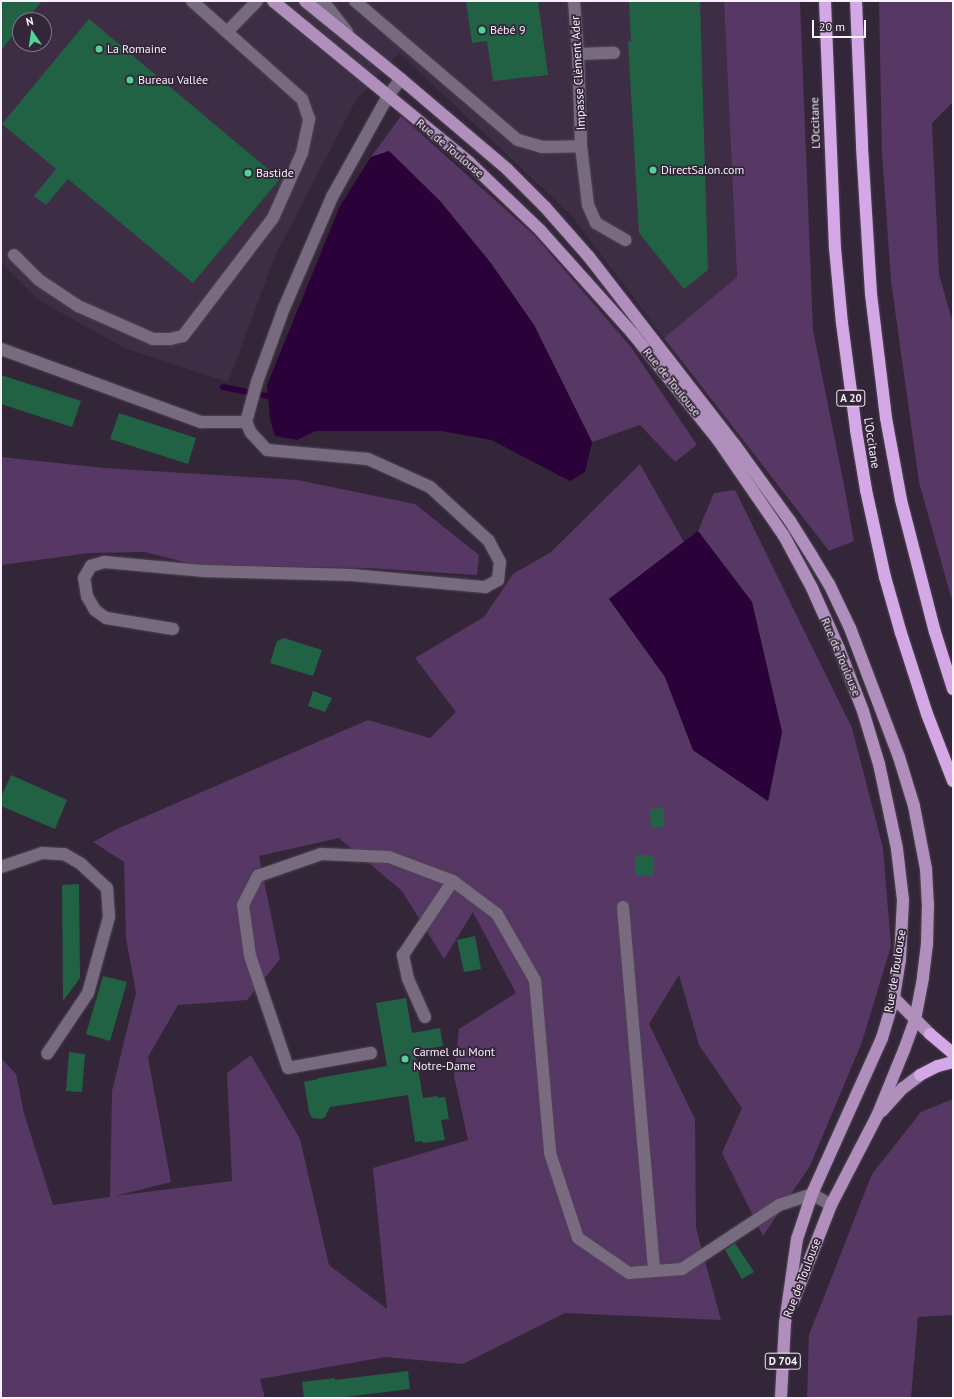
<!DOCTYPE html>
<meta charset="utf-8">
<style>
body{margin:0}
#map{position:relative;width:954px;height:1399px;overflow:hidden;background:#332638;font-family:"PT Sans",sans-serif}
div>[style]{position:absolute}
.built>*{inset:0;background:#3e2e45}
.green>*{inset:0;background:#573764}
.water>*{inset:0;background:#2a0138}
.stream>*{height:5.5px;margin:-2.75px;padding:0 2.75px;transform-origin:2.75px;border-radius:2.75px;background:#2a0138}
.building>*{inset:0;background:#216245}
.roads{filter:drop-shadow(0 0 1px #4f4554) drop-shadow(0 0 1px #4f4554)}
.minor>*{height:12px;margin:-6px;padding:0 6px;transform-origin:6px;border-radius:6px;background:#796b7f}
.major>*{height:12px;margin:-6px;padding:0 6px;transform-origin:6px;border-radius:6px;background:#b08fbd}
.highway>*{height:12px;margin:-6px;padding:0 6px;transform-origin:6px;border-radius:6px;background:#d4a7e6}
.dots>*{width:11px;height:11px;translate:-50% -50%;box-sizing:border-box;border:2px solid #332638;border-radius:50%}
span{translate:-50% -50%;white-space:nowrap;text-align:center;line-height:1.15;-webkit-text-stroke:3.5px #332638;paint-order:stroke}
.shield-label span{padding:1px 3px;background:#332638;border:1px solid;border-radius:3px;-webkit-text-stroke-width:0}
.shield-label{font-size:11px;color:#f8f0fb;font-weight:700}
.poi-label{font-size:12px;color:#f8f0fb}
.left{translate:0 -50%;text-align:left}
.street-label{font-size:12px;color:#f8f0fb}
.frame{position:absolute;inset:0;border:2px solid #f8f0fb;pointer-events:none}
.north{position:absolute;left:12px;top:12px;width:40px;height:40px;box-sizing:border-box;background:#332638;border:1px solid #827786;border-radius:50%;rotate:347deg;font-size:11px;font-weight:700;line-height:16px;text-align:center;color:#f8f0fb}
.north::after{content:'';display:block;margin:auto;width:14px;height:18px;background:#4fd398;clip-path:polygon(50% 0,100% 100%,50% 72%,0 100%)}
.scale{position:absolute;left:812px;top:20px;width:54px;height:18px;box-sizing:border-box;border:2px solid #f8f0fb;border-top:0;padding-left:5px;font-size:12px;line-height:14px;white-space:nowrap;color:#f8f0fb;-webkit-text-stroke:3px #332638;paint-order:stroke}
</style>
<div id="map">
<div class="built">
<i style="clip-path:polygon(evenodd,1px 1px,724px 1px,737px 277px,664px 338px,571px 215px,399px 53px,356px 100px,275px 256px,228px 382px,124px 348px,37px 299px,1px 262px,1px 1px,20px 20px,44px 20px,44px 44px,20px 44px,20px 20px)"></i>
</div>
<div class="green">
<i style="clip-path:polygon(724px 1px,800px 1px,813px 330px,844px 485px,854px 541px,829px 551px,664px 338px,737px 277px)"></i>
<i style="clip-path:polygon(879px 1px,953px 1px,953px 102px,932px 123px,939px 274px,953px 324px,953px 604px,919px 482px,891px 281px,882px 154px)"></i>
<i style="clip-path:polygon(401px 116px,535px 236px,631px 347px,697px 445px,675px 462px,640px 425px,592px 442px,534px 325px,490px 262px,440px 201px,389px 151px,371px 157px)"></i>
<i style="clip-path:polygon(1px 457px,104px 468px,297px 480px,415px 504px,479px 555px,477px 575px,367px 568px,196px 565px,145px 552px,89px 553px,1px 565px)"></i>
<i style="clip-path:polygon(evenodd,640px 464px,684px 542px,609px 599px,665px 677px,693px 750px,768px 801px,782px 732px,752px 602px,698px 531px,714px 493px,735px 490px,852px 728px,883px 848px,891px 946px,862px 1042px,810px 1166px,763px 1236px,722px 1153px,742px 1108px,699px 1045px,679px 975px,649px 1024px,695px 1119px,696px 1228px,721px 1320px,565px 1313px,463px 1364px,385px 1357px,260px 1379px,265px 1398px,1px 1398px,1px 1058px,16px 1074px,24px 1113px,53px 1205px,110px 1197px,112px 1091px,136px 993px,126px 938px,124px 862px,93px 842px,119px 828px,368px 720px,430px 738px,456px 712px,415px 658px,484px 617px,513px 574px,551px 552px,640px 464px,339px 838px,402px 891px,444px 959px,473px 912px,516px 993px,459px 1029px,454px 1076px,468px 1140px,373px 1168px,387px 1309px,329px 1265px,300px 1139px,251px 1055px,227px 1073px,232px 1181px,115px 1196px,171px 1182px,148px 1057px,178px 1005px,247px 1000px,280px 959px,259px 856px,339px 838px)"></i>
<i style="clip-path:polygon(953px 1099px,953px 1315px,918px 1317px,911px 1398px,807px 1398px,809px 1335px,872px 1174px,921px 1112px)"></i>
</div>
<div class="water">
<i style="clip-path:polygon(389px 151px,440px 201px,490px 262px,534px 325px,592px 442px,585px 472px,570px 481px,491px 440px,442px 431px,316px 431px,297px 440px,275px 436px,270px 419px,267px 385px,340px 206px,371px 157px)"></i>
<i style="clip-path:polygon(698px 531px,752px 602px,782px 732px,768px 801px,693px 750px,665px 677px,609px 599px)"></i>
</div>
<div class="stream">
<i style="left:223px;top:387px;width:46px;rotate:11.3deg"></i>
</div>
<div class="building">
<i style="clip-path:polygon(1px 1px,42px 1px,26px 20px,20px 20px,20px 27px,1px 50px)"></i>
<i style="clip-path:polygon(466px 1px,538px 1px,548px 75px,493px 81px,487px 41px,472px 43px)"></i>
<i style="clip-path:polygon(629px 1px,700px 1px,708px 270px,684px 289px,639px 233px,628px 41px,631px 41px)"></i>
<i style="clip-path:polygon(89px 19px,280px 179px,193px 283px,68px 179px,46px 205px,34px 196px,56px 169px,2px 124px)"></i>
<i style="clip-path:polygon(1px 375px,81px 401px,72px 427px,1px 404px)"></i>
<i style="clip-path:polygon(119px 413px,196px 438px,188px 464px,110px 439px)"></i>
<i style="clip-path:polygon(284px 638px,322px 650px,313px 676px,270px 663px,277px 641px)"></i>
<i style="clip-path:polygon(313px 691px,332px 698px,325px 712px,308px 706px)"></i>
<i style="clip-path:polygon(11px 775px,67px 800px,55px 829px,1px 806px,1px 797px)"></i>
<i style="clip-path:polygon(664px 808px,664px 827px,651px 827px,650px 809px)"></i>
<i style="clip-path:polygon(635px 855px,654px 855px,654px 876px,635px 876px)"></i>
<i style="clip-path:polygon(79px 884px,80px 978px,63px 1001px,62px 885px)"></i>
<i style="clip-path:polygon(475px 936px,481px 969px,464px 972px,457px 940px)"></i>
<i style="clip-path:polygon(103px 976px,127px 982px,110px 1041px,86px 1034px)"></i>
<i style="clip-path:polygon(406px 998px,412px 1033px,440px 1028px,443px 1046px,415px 1051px,423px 1098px,438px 1096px,438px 1098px,445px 1097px,449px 1119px,441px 1120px,445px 1140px,423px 1143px,422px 1141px,415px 1142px,408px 1095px,330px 1107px,325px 1117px,322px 1119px,312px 1118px,309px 1112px,304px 1082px,318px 1079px,318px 1078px,387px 1066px,376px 1003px)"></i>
<i style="clip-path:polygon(69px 1052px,85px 1054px,82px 1092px,66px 1091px)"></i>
<i style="clip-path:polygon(735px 1243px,754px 1272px,742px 1279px,725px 1250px)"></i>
<i style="clip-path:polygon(408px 1371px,410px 1389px,337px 1398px,304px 1398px,302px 1382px,335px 1378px,335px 1380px)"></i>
</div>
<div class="roads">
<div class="minor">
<i style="left:323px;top:1px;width:39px;rotate:52deg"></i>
<i style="left:355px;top:1px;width:214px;rotate:40.5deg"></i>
<i style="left:518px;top:140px;width:25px;rotate:16deg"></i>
<i style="left:542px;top:147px;width:39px;rotate:-1deg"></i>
<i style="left:574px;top:1px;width:53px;rotate:85.7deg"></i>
<i style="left:578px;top:54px;width:92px;rotate:88.1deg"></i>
<i style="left:581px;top:146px;width:59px;rotate:83.2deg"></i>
<i style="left:588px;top:205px;width:20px;rotate:66deg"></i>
<i style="left:596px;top:223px;width:34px;rotate:30deg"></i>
<i style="left:227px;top:32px;width:43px;rotate:-45.9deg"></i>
<i style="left:578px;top:54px;width:36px;rotate:-2deg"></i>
<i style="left:14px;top:255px;width:35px;rotate:45deg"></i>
<i style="left:39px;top:280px;width:47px;rotate:33.7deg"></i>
<i style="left:78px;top:306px;width:82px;rotate:23.7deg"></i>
<i style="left:153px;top:339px;width:17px"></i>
<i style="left:170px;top:339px;width:13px;rotate:-13deg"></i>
<i style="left:183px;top:336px;width:148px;rotate:-52.7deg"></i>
<i style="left:273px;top:218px;width:71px;rotate:-66deg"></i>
<i style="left:302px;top:153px;width:35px;rotate:-78deg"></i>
<i style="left:309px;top:119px;width:21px;rotate:-109deg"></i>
<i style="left:302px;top:99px;width:147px;rotate:-138.3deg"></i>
<i style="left:1px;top:349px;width:213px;rotate:20.1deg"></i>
<i style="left:201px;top:422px;width:45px"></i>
<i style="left:246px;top:422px;width:41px;rotate:-74.6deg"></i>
<i style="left:257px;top:382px;width:79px;rotate:-70deg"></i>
<i style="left:284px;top:308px;width:121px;rotate:-66.6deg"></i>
<i style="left:332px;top:197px;width:115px;rotate:-61deg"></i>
<i style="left:388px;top:96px;width:21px;rotate:-53deg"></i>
<i style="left:173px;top:629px;width:68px;rotate:-170.7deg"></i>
<i style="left:106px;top:618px;width:14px;rotate:-144deg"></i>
<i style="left:95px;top:610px;width:16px;rotate:-120deg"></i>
<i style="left:87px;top:596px;width:18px;rotate:-99deg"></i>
<i style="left:84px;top:578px;width:14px;rotate:-60deg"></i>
<i style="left:91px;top:566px;width:14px;rotate:-17deg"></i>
<i style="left:104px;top:562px;width:98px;rotate:5.2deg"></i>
<i style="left:202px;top:571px;width:150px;rotate:1.5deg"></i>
<i style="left:352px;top:575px;width:134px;rotate:5.2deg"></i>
<i style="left:485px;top:587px;width:15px;rotate:-28deg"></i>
<i style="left:498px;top:580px;width:18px;rotate:-84deg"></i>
<i style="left:500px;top:562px;width:24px;rotate:-118deg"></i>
<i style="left:489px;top:541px;width:80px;rotate:-137.5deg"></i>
<i style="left:430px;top:487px;width:68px;rotate:-155.7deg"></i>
<i style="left:368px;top:459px;width:101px;rotate:-174.9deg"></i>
<i style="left:267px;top:450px;width:23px;rotate:-133deg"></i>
<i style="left:251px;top:433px;width:12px;rotate:-114deg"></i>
<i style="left:1px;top:867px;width:43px;rotate:-18.9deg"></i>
<i style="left:42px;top:853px;width:22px;rotate:3deg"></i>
<i style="left:64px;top:854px;width:20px;rotate:30deg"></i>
<i style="left:81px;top:864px;width:35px;rotate:43deg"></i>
<i style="left:107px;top:888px;width:29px;rotate:86deg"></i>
<i style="left:109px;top:917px;width:79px;rotate:105.4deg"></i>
<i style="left:88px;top:993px;width:73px;rotate:123.9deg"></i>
<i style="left:623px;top:907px;width:365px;rotate:85.1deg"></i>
<i style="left:425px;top:1017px;width:42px;rotate:-114.1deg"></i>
<i style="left:408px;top:979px;width:25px;rotate:-102deg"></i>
<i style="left:403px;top:955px;width:89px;rotate:-56deg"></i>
<i style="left:371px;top:1053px;width:84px;rotate:169.8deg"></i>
<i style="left:288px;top:1068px;width:118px;rotate:-108.7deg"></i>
<i style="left:250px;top:956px;width:51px;rotate:-97.8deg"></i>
<i style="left:243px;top:905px;width:33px;rotate:-63deg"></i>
<i style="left:258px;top:876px;width:67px;rotate:-19.2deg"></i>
<i style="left:321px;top:854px;width:68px;rotate:2.5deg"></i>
<i style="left:389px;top:857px;width:68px;rotate:20.6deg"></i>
<i style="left:453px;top:881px;width:55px;rotate:36.9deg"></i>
<i style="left:497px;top:914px;width:76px;rotate:60.1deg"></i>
<i style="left:535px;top:980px;width:174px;rotate:85deg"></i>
<i style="left:550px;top:1153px;width:89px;rotate:71.8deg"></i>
<i style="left:578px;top:1238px;width:62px;rotate:34.5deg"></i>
<i style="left:629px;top:1273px;width:53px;rotate:-4.3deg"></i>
<i style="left:682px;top:1269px;width:116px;rotate:-33.4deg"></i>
<i style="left:779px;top:1205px;width:35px;rotate:-18deg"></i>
<i style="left:812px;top:1194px;width:22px;rotate:30deg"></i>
</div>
<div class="major">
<i style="left:273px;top:1px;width:255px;rotate:39.4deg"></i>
<i style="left:470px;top:163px;width:97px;rotate:43.7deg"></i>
<i style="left:540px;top:230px;width:140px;rotate:48.2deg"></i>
<i style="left:633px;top:334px;width:136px;rotate:51.3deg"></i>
<i style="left:718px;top:440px;width:116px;rotate:55.5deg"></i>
<i style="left:784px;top:536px;width:59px;rotate:61.7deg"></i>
<i style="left:812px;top:588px;width:67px;rotate:66.1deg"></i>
<i style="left:839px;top:649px;width:66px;rotate:68.8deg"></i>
<i style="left:863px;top:711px;width:55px;rotate:73.2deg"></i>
<i style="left:879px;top:764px;width:87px;rotate:78deg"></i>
<i style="left:897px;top:849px;width:51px;rotate:83.3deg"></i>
<i style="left:903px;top:900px;width:59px;rotate:92.9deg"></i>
<i style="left:900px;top:959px;width:39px;rotate:99deg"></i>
<i style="left:894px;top:998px;width:42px;rotate:106.7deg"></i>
<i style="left:882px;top:1038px;width:171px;rotate:114.2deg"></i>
<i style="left:812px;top:1194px;width:47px;rotate:108.4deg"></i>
<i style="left:797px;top:1239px;width:85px;rotate:98.1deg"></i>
<i style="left:785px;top:1323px;width:75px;rotate:93.1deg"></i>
<i style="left:305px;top:1px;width:124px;rotate:39.1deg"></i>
<i style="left:401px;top:79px;width:139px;rotate:40.3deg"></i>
<i style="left:507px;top:169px;width:54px;rotate:45deg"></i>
<i style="left:545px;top:207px;width:67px;rotate:48.7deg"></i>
<i style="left:589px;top:257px;width:238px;rotate:52.2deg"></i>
<i style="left:735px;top:445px;width:94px;rotate:54.1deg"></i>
<i style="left:790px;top:521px;width:41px;rotate:57.8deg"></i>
<i style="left:812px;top:556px;width:33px;rotate:59deg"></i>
<i style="left:829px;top:584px;width:49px;rotate:64.5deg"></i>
<i style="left:850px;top:628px;width:138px;rotate:69.2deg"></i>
<i style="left:899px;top:757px;width:51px;rotate:73deg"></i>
<i style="left:914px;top:806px;width:64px;rotate:79.2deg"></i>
<i style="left:926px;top:869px;width:34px;rotate:87deg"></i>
<i style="left:928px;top:903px;width:41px;rotate:91.4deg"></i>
<i style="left:927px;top:944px;width:34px;rotate:97deg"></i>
<i style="left:923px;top:978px;width:43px;rotate:100.8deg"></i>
<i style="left:915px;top:1020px;width:32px;rotate:110deg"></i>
<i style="left:904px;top:1050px;width:71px;rotate:112.2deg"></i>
<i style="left:877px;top:1116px;width:100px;rotate:117.3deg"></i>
<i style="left:831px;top:1205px;width:104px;rotate:111.4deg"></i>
<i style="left:894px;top:998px;width:51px;rotate:45deg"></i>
<i style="left:882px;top:1111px;width:31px;rotate:-48deg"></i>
<i style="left:903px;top:1088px;width:21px;rotate:-37deg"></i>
</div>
<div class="highway">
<i style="left:825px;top:1px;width:247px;rotate:87.7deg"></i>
<i style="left:835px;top:248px;width:75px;rotate:84.7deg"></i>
<i style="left:842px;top:323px;width:108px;rotate:82.5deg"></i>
<i style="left:856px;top:430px;width:61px;rotate:80.5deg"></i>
<i style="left:866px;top:490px;width:89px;rotate:77.7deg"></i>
<i style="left:885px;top:577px;width:58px;rotate:74.1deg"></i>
<i style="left:901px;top:633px;width:85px;rotate:72.2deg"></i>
<i style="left:927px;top:714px;width:72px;rotate:68.8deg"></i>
<i style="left:856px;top:1px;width:146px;rotate:87.6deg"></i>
<i style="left:862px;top:147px;width:147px;rotate:86.5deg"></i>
<i style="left:871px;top:294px;width:125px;rotate:83.1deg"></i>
<i style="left:886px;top:418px;width:83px;rotate:79.6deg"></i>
<i style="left:901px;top:500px;width:136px;rotate:75.6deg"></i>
<i style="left:935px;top:632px;width:60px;rotate:72.5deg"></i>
<i style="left:930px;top:1034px;width:30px;rotate:40deg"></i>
<i style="left:920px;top:1075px;width:20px;rotate:-27deg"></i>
<i style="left:938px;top:1066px;width:16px;rotate:-15deg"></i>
</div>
</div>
<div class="dots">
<i style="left:482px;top:30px;background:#4fd398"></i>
<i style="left:99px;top:49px;background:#4fd398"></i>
<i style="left:130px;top:80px;background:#4fd398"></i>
<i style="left:653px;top:170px;background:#4fd398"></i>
<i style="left:248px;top:173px;background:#4fd398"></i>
<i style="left:405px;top:1059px;background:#4fd398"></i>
</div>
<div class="shield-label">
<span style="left:851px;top:398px">A 20</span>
<span style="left:783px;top:1361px">D 704</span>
</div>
<div class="poi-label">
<span class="left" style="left:490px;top:30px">Bébé 9</span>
<span class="left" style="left:107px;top:49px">La Romaine</span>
<span class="left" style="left:138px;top:80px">Bureau Vallée</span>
<span class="left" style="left:661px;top:170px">DirectSalon.com</span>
<span class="left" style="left:256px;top:173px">Bastide</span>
<span class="left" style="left:413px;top:1059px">Carmel du Mont<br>Notre-Dame</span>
</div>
<div class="street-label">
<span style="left:578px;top:73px;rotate:-93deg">Impasse Clément Ader</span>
<span style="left:815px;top:123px;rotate:-92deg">L'Occitane</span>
<span style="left:450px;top:148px;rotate:40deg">Rue de Toulouse</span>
<span style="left:672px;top:382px;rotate:51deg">Rue de Toulouse</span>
<span style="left:872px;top:443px;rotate:81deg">L'Occitane</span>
<span style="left:841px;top:657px;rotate:67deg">Rue de Toulouse</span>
<span style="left:895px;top:971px;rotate:-81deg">Rue de Toulouse</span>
<span style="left:802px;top:1278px;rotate:-69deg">Rue de Toulouse</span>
</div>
<div class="frame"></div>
<div class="north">N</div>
<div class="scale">20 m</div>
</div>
